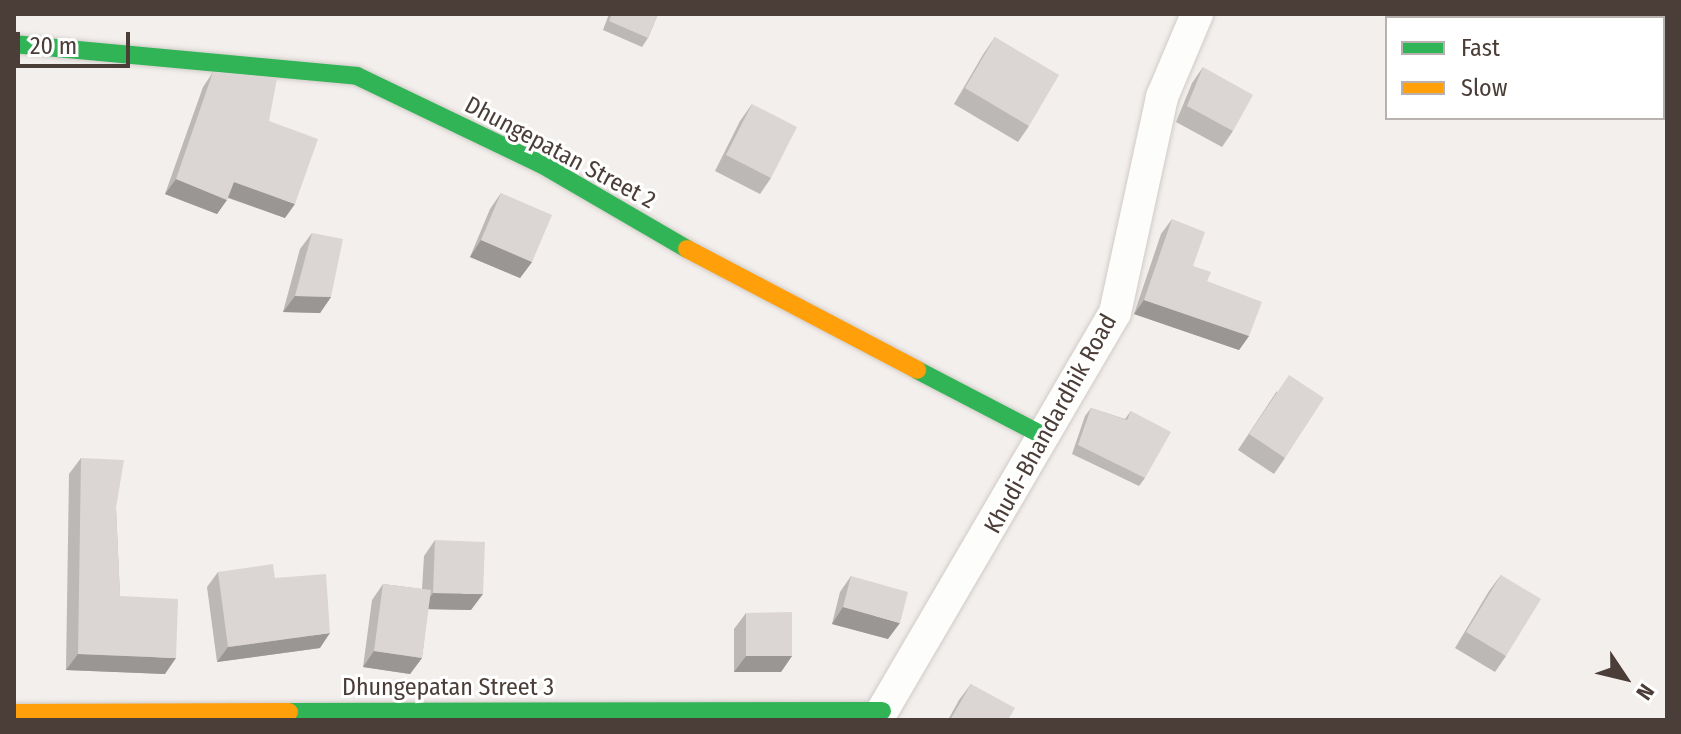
<!DOCTYPE html>
<style>
body{margin:0}
#map{position:relative;width:1681px;height:734px;overflow:hidden;background:#f3efec;font-family:"Fira Sans Condensed",sans-serif}
div>[style]{position:absolute}
.roads{filter:drop-shadow(0 0 2px #d0cbc8) drop-shadow(0 0 2px #d0cbc8)}
.street>*{height:32px;margin:-16px;padding:0 16px;transform-origin:16px;border-radius:16px;background:#fdfdfc}
.fast>*{height:18px;margin:-9px;padding:0 9px;transform-origin:9px;border-radius:9px;background:#30b455}
.slow>*{height:18px;margin:-9px;padding:0 9px;transform-origin:9px;border-radius:9px;background:#ff9f0a}
.wall>*{inset:0;background:#bcb8b5}
.shaded-wall>*{inset:0;background:#999694}
.building>*{inset:0;background:#dbd6d3}
span{translate:-50% -50%;white-space:nowrap;text-align:center;line-height:1.15;-webkit-text-stroke:6px #fff;paint-order:stroke}
.street-label{font-size:24px;color:#4b3d37}
.frame{position:absolute;inset:0;border:16px solid #4b3d37;pointer-events:none}
.legend{position:absolute;left:1385px;top:16px;width:280px;height:104px;box-sizing:border-box;background:#fff;border:2px solid #b7b1af;margin:0;padding:10px 14px;list-style:none;font-size:24px;color:#4b3d37}
.legend li{display:flex;align-items:center;gap:16px;height:40px}
.legend b{width:40px;border:2px solid #b7b1af}
.north{position:absolute;left:1585px;top:638px;width:80px;height:80px;-webkit-text-stroke:6px #fff;paint-order:stroke;rotate:125deg;font-size:22px;font-weight:700;line-height:32px;text-align:center;color:#4b3d37}
.north::after{content:'';display:block;margin:auto;width:28px;height:36px;background:#4b3d37;clip-path:polygon(50% 0,100% 100%,50% 72%,0 100%)}
.scale{position:absolute;left:16px;top:32px;width:114px;height:36px;box-sizing:border-box;border:4px solid #4b3d37;border-top:0;padding-left:10px;font-size:24px;line-height:28px;white-space:nowrap;color:#4b3d37;-webkit-text-stroke:6px #fff;paint-order:stroke}
</style>
<div id="map">
<div class="roads">
<div class="street">
<i style="left:877px;top:720px;width:471px;rotate:-59.7deg"></i>
<i style="left:1115px;top:313px;width:221px;rotate:-77.7deg"></i>
<i style="left:1162px;top:97px;width:90px;rotate:-67.1deg"></i>
</div>
<div class="fast">
<i style="left:14px;top:44px;width:344px;rotate:5.3deg"></i>
<i style="left:357px;top:76px;width:204px;rotate:25.6deg"></i>
<i style="left:541px;top:164px;width:169px;rotate:30.2deg"></i>
<i style="left:917px;top:370px;width:143px;rotate:27.5deg"></i>
<i style="left:289px;top:712px;width:593px;rotate:-0.1deg"></i>
</div>
<div class="slow">
<i style="left:687px;top:249px;width:260px;rotate:27.7deg"></i>
<i style="left:14px;top:713px;width:275px;rotate:-0.2deg"></i>
</div>
</div>
<div class="wall">
<i style="clip-path:polygon(609px 14px,658px 14px,648px 38px,642px 47px,603px 30px)"></i>
<i style="clip-path:polygon(1509px 14px,1557px 14px,1554px 18px,1514px 18px)"></i>
<i style="clip-path:polygon(995px 37px,1029px 126px,1018px 142px,954px 104px,984px 53px)"></i>
<i style="clip-path:polygon(1203px 67px,1233px 131px,1222px 147px,1176px 122px,1192px 83px)"></i>
<i style="clip-path:polygon(213px 72px,269px 121px,285px 218px,228px 198px,217px 214px,165px 194px,203px 87px)"></i>
<i style="clip-path:polygon(752px 104px,771px 178px,760px 194px,715px 171px,740px 121px)"></i>
<i style="clip-path:polygon(501px 193px,532px 262px,520px 278px,470px 257px,490px 209px)"></i>
<i style="clip-path:polygon(1172px 219px,1193px 266px,1207px 281px,1249px 336px,1239px 350px,1134px 314px,1161px 234px)"></i>
<i style="clip-path:polygon(312px 233px,331px 297px,320px 313px,283px 312px,300px 249px)"></i>
<i style="clip-path:polygon(1277px 391px,1285px 458px,1274px 474px,1238px 450px)"></i>
<i style="clip-path:polygon(1091px 408px,1125px 419px,1131px 411px,1145px 478px,1139px 486px,1072px 454px,1085px 416px)"></i>
<i style="clip-path:polygon(81px 458px,116px 508px,120px 596px,165px 674px,66px 670px,69px 474px)"></i>
<i style="clip-path:polygon(435px 540px,471px 610px,428px 609px,422px 658px,410px 674px,363px 667px,372px 600px,383px 584px,422px 589px,424px 556px)"></i>
<i style="clip-path:polygon(218px 572px,275px 578px,320px 648px,217px 662px,207px 587px)"></i>
<i style="clip-path:polygon(1501px 575px,1506px 656px,1495px 672px,1455px 648px,1489px 591px)"></i>
<i style="clip-path:polygon(851px 576px,888px 639px,832px 624px,840px 592px)"></i>
<i style="clip-path:polygon(746px 613px,792px 656px,781px 672px,734px 672px,734px 629px)"></i>
<i style="clip-path:polygon(971px 684px,1008px 720px,948px 720px,959px 700px)"></i>
</div>
<div class="shaded-wall">
<i style="clip-path:polygon(176px 179px,227px 200px,217px 214px,165px 194px)"></i>
<i style="clip-path:polygon(234px 182px,295px 204px,285px 218px,224px 196px)"></i>
<i style="clip-path:polygon(481px 240px,532px 262px,520px 278px,470px 257px)"></i>
<i style="clip-path:polygon(295px 296px,331px 297px,320px 313px,283px 312px)"></i>
<i style="clip-path:polygon(1144px 300px,1249px 336px,1239px 350px,1134px 314px)"></i>
<i style="clip-path:polygon(433px 593px,483px 594px,471px 610px,421px 609px)"></i>
<i style="clip-path:polygon(843px 607px,900px 623px,888px 639px,832px 624px)"></i>
<i style="clip-path:polygon(330px 633px,320px 648px,217px 662px,228px 647px)"></i>
<i style="clip-path:polygon(374px 651px,422px 658px,410px 674px,363px 667px)"></i>
<i style="clip-path:polygon(78px 654px,176px 658px,165px 674px,66px 670px)"></i>
<i style="clip-path:polygon(746px 656px,792px 656px,781px 672px,734px 672px)"></i>
</div>
<div class="building">
<i style="clip-path:polygon(612px 14px,658px 14px,648px 38px,609px 21px)"></i>
<i style="clip-path:polygon(1542px 14px,1555px 14px,1552px 18px,1547px 18px)"></i>
<i style="clip-path:polygon(995px 37px,1059px 75px,1029px 126px,965px 88px)"></i>
<i style="clip-path:polygon(1203px 67px,1253px 95px,1233px 131px,1187px 106px)"></i>
<i style="clip-path:polygon(213px 72px,277px 78px,269px 121px,318px 139px,295px 204px,234px 182px,227px 200px,176px 179px)"></i>
<i style="clip-path:polygon(752px 104px,797px 127px,771px 178px,726px 155px)"></i>
<i style="clip-path:polygon(501px 193px,552px 215px,532px 262px,481px 240px)"></i>
<i style="clip-path:polygon(1172px 219px,1205px 232px,1193px 266px,1211px 272px,1207px 281px,1262px 302px,1249px 336px,1144px 300px)"></i>
<i style="clip-path:polygon(312px 233px,343px 239px,331px 297px,295px 296px)"></i>
<i style="clip-path:polygon(1289px 375px,1324px 398px,1285px 458px,1249px 434px)"></i>
<i style="clip-path:polygon(1091px 408px,1127px 420px,1131px 411px,1171px 432px,1145px 478px,1078px 445px)"></i>
<i style="clip-path:polygon(81px 458px,124px 460px,116px 508px,120px 596px,178px 599px,176px 658px,78px 654px)"></i>
<i style="clip-path:polygon(435px 540px,485px 542px,483px 594px,433px 593px)"></i>
<i style="clip-path:polygon(273px 564px,275px 578px,326px 574px,330px 633px,228px 647px,218px 572px)"></i>
<i style="clip-path:polygon(1501px 575px,1541px 599px,1506px 656px,1466px 632px)"></i>
<i style="clip-path:polygon(851px 576px,908px 592px,900px 623px,843px 607px)"></i>
<i style="clip-path:polygon(383px 584px,431px 590px,422px 658px,374px 651px)"></i>
<i style="clip-path:polygon(792px 612px,792px 656px,746px 656px,746px 613px)"></i>
<i style="clip-path:polygon(971px 684px,1015px 708px,1008px 720px,950px 720px)"></i>
</div>
<div class="street-label">
<span style="left:560px;top:153px;rotate:28deg">Dhungepatan Street 2</span>
<span style="left:1051px;top:424px;rotate:-61deg">Khudi-Bhandardhik Road</span>
<span style="left:448px;top:688px">Dhungepatan Street 3</span>
</div>
<div class="frame"></div>
<ul class="legend">
<li><b style="height:10px;background:#30b455"></b>Fast</li>
<li><b style="height:10px;background:#ff9f0a"></b>Slow</li>
</ul>
<div class="north">N</div>
<div class="scale">20 m</div>
</div>
